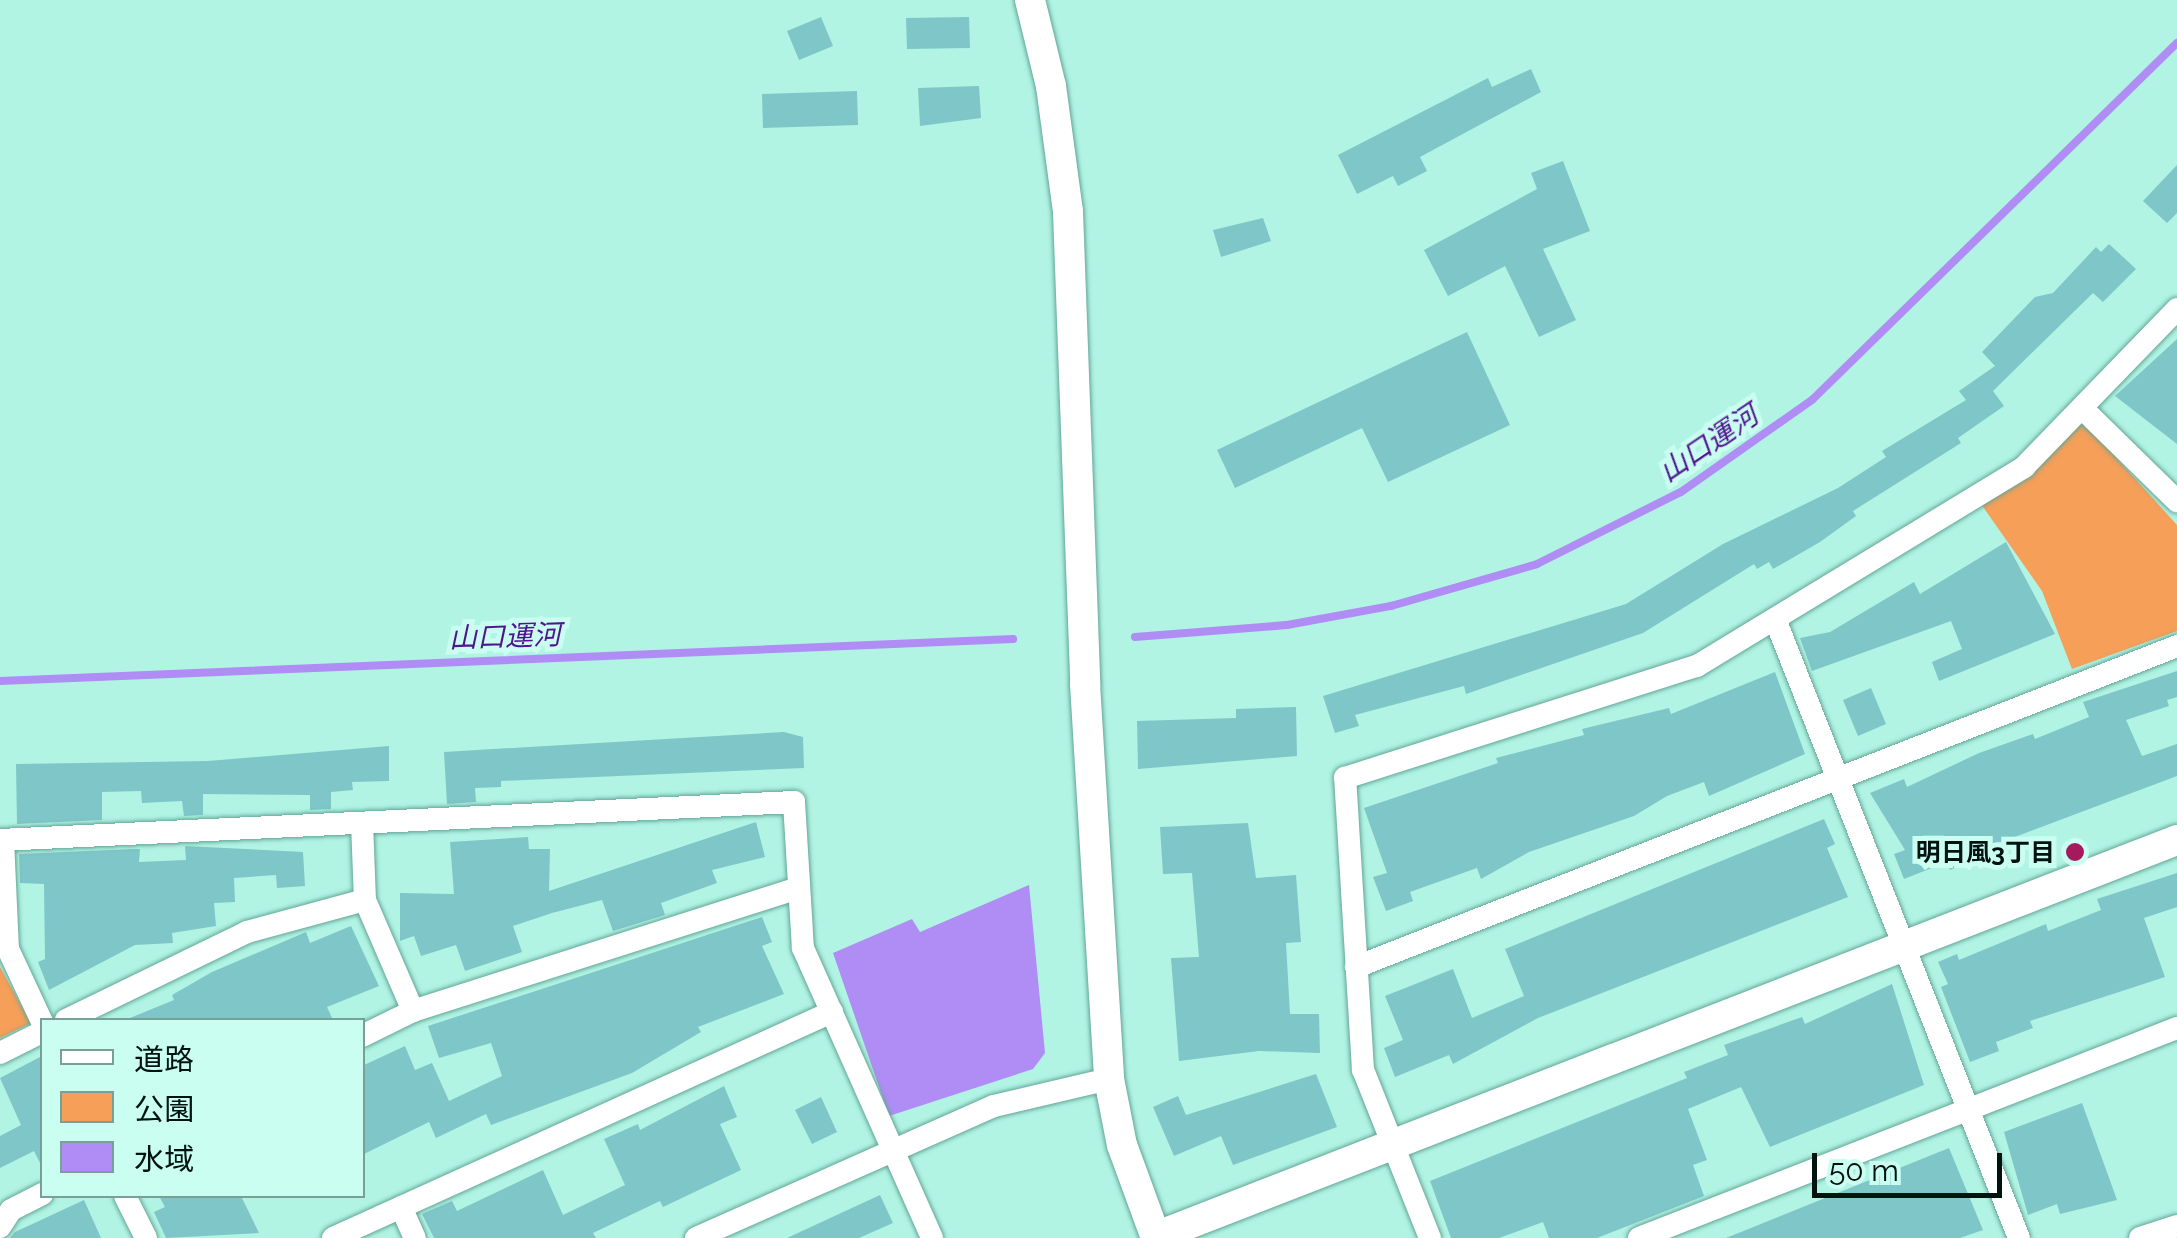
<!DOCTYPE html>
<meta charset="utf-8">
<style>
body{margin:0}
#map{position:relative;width:2177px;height:1238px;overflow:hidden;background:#b1f4e4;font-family:Raleway,"Noto Sans JP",sans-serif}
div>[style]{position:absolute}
.green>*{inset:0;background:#f59f59}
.water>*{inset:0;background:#af8df4}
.stream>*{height:8px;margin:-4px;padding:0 4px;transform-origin:4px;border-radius:4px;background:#af8df4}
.building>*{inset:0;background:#7fc6c8}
.roads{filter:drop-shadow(0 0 2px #63a596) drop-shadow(0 0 2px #63a596)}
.street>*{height:22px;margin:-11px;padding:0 11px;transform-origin:11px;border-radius:11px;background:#fff}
.secondary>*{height:30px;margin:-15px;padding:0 15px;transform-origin:15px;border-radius:15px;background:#fff}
.dots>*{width:28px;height:28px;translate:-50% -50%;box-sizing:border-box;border:5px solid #c9fef1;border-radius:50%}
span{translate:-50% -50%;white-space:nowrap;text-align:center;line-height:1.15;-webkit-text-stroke:10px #c9fef1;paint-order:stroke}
.poi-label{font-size:25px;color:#00130e;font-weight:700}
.right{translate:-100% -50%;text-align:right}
.water-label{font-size:28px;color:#4f158f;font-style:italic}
.legend{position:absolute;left:40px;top:1018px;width:325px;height:180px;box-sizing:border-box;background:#c9fef1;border:2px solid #79a096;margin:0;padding:12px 18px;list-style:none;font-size:30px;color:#00130e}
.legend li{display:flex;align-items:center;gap:20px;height:50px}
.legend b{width:50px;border:2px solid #79a096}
.scale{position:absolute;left:1812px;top:1153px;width:190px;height:45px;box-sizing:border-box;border:5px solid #00130e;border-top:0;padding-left:12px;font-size:30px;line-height:35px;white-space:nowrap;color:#00130e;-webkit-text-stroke:8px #c9fef1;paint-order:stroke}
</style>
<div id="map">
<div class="green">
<i style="clip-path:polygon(2082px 420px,2177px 525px,2177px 631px,2072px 669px,2042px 591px,1981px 504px)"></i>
<i style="clip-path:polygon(0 967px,31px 1023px,0 1038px)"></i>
</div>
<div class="water">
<i style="clip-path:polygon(1029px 885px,1045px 1053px,1033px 1069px,889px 1116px,833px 953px,912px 919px,920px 932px)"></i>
</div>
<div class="stream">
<i style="left:1135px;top:637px;width:152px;rotate:-4.5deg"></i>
<i style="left:1287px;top:625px;width:106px;rotate:-10.4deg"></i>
<i style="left:1391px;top:606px;width:152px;rotate:-16deg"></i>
<i style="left:1537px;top:564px;width:161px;rotate:-26.6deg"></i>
<i style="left:1681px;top:492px;width:160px;rotate:-35.1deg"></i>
<i style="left:1812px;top:400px;width:511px;rotate:-44.37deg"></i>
<i style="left:0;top:681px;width:1014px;rotate:-2.37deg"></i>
</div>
<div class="building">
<i style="clip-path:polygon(821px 17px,833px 46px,799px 60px,787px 31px)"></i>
<i style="clip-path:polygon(969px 17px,970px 48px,907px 49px,906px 18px)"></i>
<i style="clip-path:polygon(1531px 69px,1541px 92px,1420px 157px,1427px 171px,1398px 186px,1393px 176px,1357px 194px,1338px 155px,1488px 78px,1492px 87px)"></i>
<i style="clip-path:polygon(979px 86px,981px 118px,920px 126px,918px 88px)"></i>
<i style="clip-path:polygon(857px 91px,858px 125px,763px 128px,762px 94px)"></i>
<i style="clip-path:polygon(1563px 161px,1590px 231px,1543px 249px,1576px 320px,1539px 337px,1505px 266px,1448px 296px,1424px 250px,1537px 189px,1531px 173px)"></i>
<i style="clip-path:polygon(2177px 165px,2177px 213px,2167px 223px,2143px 201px)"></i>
<i style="clip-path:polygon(1263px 218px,1271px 241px,1221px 257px,1213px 230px)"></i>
<i style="clip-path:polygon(2109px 244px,2136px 269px,2103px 302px,2093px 293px,1993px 391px,2004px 406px,1958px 438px,1961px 443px,1853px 511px,1856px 516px,1820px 542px,1773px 569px,1769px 562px,1757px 569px,1754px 564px,1643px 633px,1466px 694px,1464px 686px,1355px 715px,1359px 726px,1335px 733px,1323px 696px,1626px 604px,1723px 544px,1838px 488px,1886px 457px,1882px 451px,1966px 400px,1959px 391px,1995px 366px,1982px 352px,2035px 297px,2053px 293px,2096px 247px,2101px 252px)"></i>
<i style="clip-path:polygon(1467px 332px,1510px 425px,1388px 482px,1362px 428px,1235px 488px,1217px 450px)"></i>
<i style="clip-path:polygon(2177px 339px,2177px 444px,2115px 396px)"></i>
<i style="clip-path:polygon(2006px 542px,2055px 634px,1939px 681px,1932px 662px,1962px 649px,1951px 621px,1812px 671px,1800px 638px,1830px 632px,1914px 582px,1920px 594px)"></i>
<i style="clip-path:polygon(2177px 671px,2177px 697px,2167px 700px,2169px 706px,2126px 720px,2142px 756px,2177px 744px,2177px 776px,1977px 851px,1979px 858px,1950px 870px,1947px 862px,1904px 879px,1894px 854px,1905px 850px,1870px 793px,1904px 779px,1907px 787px,1979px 753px,2033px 734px,2035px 739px,2089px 717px,2083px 702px)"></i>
<i style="clip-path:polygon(1775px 672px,1805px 754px,1709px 796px,1704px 782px,1667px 796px,1634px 816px,1529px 852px,1481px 879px,1477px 868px,1410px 892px,1413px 901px,1386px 911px,1373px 877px,1387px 873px,1364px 808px,1498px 763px,1496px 758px,1584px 735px,1582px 729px,1669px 708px,1671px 714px)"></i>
<i style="clip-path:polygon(1871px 688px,1886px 724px,1858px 736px,1843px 700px)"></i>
<i style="clip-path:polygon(1296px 707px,1297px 756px,1138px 769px,1137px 721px,1236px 718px,1236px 709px)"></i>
<i style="clip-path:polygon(784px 732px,803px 737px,804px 768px,501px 781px,501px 787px,475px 788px,476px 802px,447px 804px,444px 752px)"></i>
<i style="clip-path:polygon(389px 746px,389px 781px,352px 782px,353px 790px,331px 792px,331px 809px,310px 810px,310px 795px,203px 794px,203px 815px,184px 816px,182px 801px,142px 803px,141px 791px,102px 792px,102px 820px,17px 824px,16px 764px,208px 761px)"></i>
<i style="clip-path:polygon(1824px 819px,1835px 844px,1827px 848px,1848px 897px,1538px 1018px,1453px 1064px,1449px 1055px,1395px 1077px,1384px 1048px,1403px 1040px,1385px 996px,1453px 969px,1472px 1018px,1524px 996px,1505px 949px)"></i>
<i style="clip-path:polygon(756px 822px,765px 857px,712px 870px,717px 883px,661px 903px,665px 915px,613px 931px,602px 900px,552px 913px,513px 926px,522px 952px,465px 971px,456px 945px,421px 956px,414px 936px,400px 941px,400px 893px,454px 894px,450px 842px,528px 837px,529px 849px,550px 849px,549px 891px)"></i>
<i style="clip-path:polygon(1248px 823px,1256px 878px,1296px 875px,1301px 942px,1286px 943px,1290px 1014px,1319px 1014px,1320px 1053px,1259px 1051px,1179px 1061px,1171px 958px,1199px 957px,1192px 873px,1163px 874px,1160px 827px)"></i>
<i style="clip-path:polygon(185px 846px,303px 852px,305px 886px,277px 888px,276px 875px,234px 878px,235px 902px,214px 903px,216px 926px,172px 933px,173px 943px,135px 945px,49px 990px,38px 962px,45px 959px,44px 884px,20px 883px,19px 854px,133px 849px,140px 849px,139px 862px,186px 860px)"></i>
<i style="clip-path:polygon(2177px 873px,2177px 907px,2144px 918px,2165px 977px,2030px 1021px,2033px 1028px,1996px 1042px,1999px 1051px,1970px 1062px,1941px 987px,1948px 984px,1938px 962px,1957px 954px,1959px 960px,2046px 924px,2048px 931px,2101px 910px,2097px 899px)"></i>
<i style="clip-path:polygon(762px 917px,772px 942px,762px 946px,784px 994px,698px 1027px,701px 1032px,632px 1073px,491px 1125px,486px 1114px,436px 1138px,429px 1122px,362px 1155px,362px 1066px,405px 1046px,415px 1070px,432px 1063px,449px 1101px,502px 1076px,491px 1043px,439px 1058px,428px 1026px)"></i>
<i style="clip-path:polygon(351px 926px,379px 986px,327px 1007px,333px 1020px,125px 1020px,174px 1000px,172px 995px,212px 972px,306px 932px,310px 943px)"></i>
<i style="clip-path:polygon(1892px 984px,1924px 1085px,1770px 1147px,1741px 1087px,1688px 1109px,1707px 1160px,1693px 1165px,1704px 1196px,1597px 1238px,1549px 1238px,1543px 1222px,1499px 1238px,1451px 1238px,1430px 1181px,1687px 1078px,1684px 1072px,1728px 1055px,1724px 1045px,1802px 1017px,1805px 1024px)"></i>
<i style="clip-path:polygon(42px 1056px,42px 1167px,34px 1151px,0 1168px,0 1136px,21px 1125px,0 1078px)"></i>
<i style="clip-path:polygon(1316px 1074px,1337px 1127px,1233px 1165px,1221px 1136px,1174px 1156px,1153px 1107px,1178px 1096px,1186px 1115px)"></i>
<i style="clip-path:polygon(724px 1086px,737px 1117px,720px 1124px,741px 1170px,663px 1207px,660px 1201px,593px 1233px,596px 1238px,434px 1238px,422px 1214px,452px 1201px,457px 1211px,543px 1170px,563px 1215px,625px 1185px,604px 1139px,638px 1124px,640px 1130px)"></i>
<i style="clip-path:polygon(821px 1097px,837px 1132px,812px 1144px,795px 1110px)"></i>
<i style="clip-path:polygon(2082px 1103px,2117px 1200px,2060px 1214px,2057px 1204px,2028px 1215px,2004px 1132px)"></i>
<i style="clip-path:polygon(1949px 1148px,1983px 1230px,1960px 1238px,1726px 1238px)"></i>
<i style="clip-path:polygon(880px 1195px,893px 1223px,859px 1238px,787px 1238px)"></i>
<i style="clip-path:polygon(159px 1196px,241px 1196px,259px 1233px,166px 1238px,154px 1212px,165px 1207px)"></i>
<i style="clip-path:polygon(84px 1200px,101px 1238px,10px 1238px,15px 1232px)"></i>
</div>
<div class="roads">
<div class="street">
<i style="left:2083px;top:409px;width:132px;rotate:44.4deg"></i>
<i style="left:1775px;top:619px;width:665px;rotate:68.49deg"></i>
<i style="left:362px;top:823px;width:77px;rotate:87.8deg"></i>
<i style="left:365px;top:900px;width:121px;rotate:66.6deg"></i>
<i style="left:0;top:840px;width:795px;rotate:-2.74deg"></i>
<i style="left:794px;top:802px;width:146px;rotate:86.5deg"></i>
<i style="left:803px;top:948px;width:317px;rotate:66deg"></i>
<i style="left:3px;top:840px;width:109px;rotate:87.4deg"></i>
<i style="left:8px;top:949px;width:81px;rotate:65deg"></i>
<i style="left:1356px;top:967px;width:882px;rotate:-21.35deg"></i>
<i style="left:66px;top:1020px;width:201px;rotate:-25.9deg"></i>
<i style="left:247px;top:932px;width:122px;rotate:-15.2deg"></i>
<i style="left:362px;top:1036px;width:57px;rotate:-26.1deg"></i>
<i style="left:413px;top:1011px;width:405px;rotate:-17.7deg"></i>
<i style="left:0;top:1053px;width:47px;rotate:-26.6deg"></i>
<i style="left:125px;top:1196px;width:47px;rotate:63.4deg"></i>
<i style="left:401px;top:1207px;width:34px;rotate:66deg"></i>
<i style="left:0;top:1227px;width:20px;rotate:-57deg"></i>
<i style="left:11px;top:1210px;width:35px;rotate:-27deg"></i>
<i style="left:333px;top:1238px;width:548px;rotate:-24.37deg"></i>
<i style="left:696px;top:1238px;width:326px;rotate:-23.9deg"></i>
<i style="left:994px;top:1106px;width:118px;rotate:-13.2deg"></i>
<i style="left:1430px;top:1238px;width:181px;rotate:-111.7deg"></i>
<i style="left:1363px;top:1070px;width:293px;rotate:-93.5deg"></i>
<i style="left:1345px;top:778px;width:369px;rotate:-17.7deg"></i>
<i style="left:1697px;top:666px;width:383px;rotate:-31.3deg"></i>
<i style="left:2024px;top:467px;width:220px;rotate:-45.9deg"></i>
<i style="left:1639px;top:1238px;width:578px;rotate:-21.32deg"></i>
<i style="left:2140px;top:1238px;width:39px;rotate:-18deg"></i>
</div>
<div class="secondary">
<i style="left:1030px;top:0;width:89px;rotate:76.3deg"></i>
<i style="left:1051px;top:86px;width:127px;rotate:82.3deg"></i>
<i style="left:1068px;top:212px;width:472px;rotate:87.9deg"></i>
<i style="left:1085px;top:684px;width:396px;rotate:86.5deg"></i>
<i style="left:1109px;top:1079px;width:67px;rotate:78.9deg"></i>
<i style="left:1122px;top:1145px;width:99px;rotate:69.9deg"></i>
<i style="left:1155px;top:1237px;width:1096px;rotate:-21.23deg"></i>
</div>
</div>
<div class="dots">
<i style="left:2075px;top:852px;background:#a5195d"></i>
</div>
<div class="poi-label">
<span class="right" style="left:2055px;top:852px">明日風3丁目</span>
</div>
<div class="water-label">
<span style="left:1709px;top:444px;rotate:-34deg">山口運河</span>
<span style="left:505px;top:637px;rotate:-2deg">山口運河</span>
</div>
<ul class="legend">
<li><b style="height:12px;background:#fff"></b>道路</li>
<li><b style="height:28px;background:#f59f59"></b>公園</li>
<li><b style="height:28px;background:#af8df4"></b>水域</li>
</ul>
<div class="scale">50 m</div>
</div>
